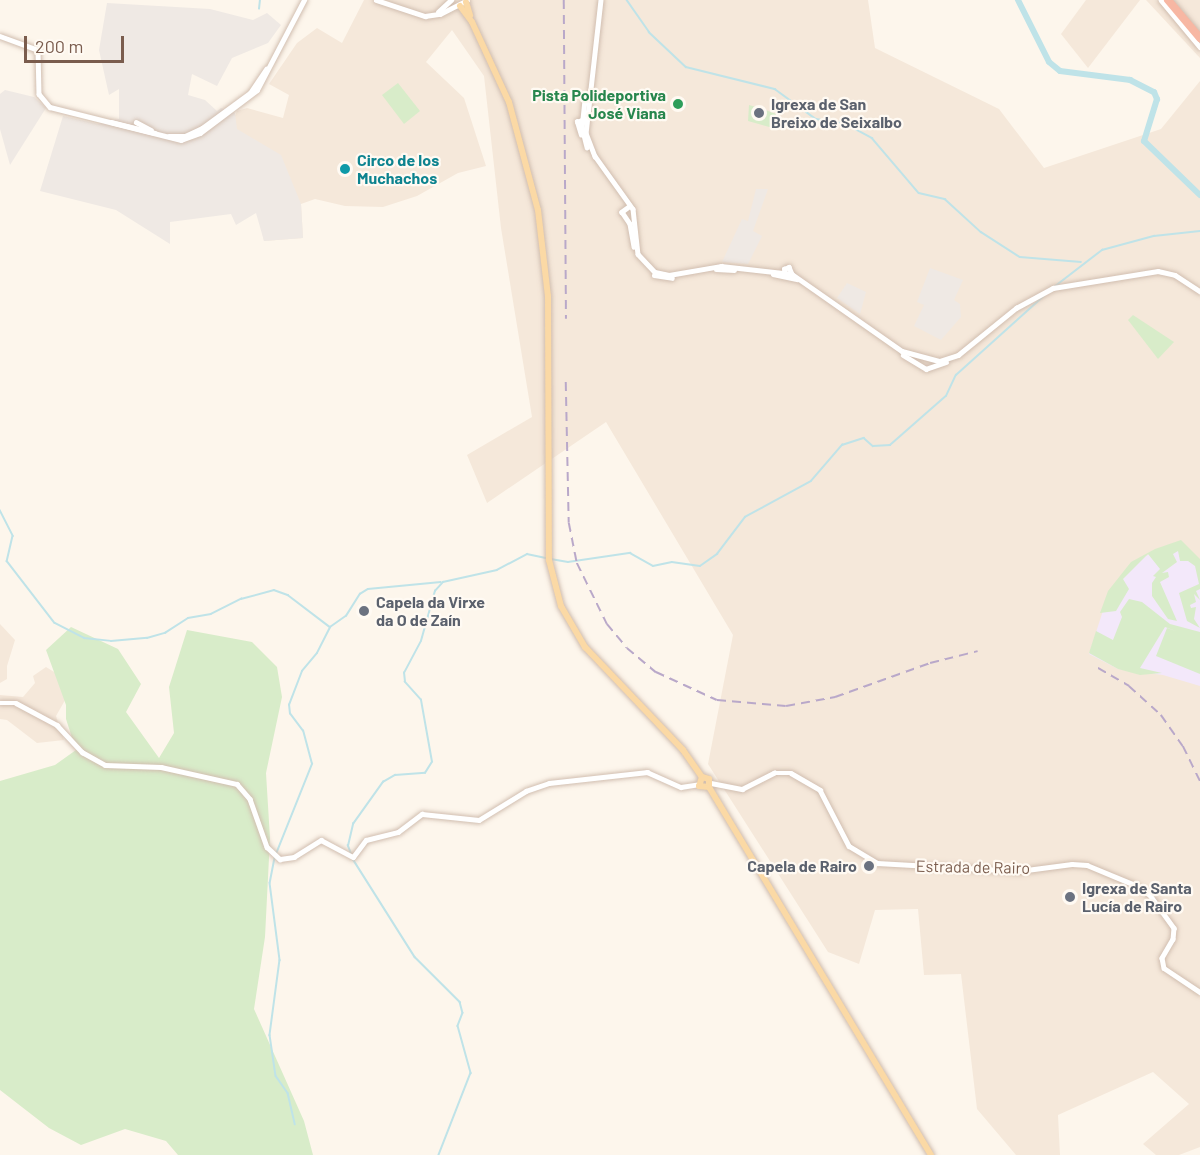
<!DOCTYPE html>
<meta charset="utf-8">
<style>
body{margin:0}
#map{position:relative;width:1200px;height:1155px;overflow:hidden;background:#fdf6ec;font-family:Barlow,sans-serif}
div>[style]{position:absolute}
.residential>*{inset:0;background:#f5e8da}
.industrial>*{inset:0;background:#efe9e4}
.education>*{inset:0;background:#f3e8fa}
.green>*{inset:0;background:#d8ecc9}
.stream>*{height:1.5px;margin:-0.75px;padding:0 0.75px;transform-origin:0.75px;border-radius:0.75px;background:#bfe3e8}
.river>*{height:6px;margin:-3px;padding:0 3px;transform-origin:3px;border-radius:3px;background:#bfe3e8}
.roads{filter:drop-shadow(0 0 2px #d1beb0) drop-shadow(0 0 2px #d1beb0)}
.minor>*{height:4.5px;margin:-2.25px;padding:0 2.25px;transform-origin:2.25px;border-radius:2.25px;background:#fff}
.major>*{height:6px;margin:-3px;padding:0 3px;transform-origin:3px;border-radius:3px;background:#fbd9a5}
.highway>*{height:8px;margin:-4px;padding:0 4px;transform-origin:4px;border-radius:4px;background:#f7b7a3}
.rail>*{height:1.5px;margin-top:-0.75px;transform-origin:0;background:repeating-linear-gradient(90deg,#b9a8c9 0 9px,transparent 0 15px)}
.dots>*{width:16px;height:16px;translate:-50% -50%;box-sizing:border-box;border:3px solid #fffaf3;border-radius:50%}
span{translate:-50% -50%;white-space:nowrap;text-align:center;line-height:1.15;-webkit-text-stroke:4.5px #fffaf3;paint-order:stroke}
.leisure-label{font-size:16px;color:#27864d;font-weight:700}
.right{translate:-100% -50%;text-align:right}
.worship-label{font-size:16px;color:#5b616d;font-weight:700}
.left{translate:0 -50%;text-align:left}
.culture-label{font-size:16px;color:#0d838f;font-weight:700}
.street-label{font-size:16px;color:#7a5c4d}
.scale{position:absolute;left:24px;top:36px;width:100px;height:27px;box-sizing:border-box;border:3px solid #7a5c4d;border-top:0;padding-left:8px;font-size:18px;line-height:21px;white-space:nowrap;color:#7a5c4d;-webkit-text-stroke:4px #fffaf3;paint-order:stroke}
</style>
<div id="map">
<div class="residential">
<i style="clip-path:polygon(364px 0,868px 0,875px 48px,999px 109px,1044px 168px,1161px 129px,1200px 81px,1200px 1147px,1179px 1155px,1156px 1155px,1143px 1144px,1189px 1104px,1153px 1072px,1058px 1115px,1060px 1155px,1016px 1155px,977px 1109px,961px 974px,924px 975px,918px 909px,875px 910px,859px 964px,828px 952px,708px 764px,733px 635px,606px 422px,487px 503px,467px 455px,532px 417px,501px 228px,484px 76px,452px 30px,426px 62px,464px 98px,486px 166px,458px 173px,417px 196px,383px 207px,345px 206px,315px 199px,301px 204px,303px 238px,264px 241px,258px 212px,207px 179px,237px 111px,247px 108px,283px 118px,289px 95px,269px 84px,297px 43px,317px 28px,342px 43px)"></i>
<i style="clip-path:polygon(1086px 0,1140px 0,1088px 68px,1061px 34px)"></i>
<i style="clip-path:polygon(1146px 0,1200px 0,1200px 58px)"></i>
<i style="clip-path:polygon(0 624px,15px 640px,7px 666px,7px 679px,0 683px)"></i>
<i style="clip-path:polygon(46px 667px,59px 675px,68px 695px,56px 716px,64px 740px,37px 743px,7px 720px,0 719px,0 695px,23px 697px,35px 683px,33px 676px)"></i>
</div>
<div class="industrial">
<i style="clip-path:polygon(107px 3px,210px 9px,253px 20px,267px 13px,281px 25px,268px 43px,232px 58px,217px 86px,192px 74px,188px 95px,205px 100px,217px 111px,221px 108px,235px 113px,237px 129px,281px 155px,301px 204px,303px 238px,264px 241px,256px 213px,236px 225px,231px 214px,170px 222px,170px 244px,116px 210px,40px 191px,63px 116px,98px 124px,119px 119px,119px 89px,109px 95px,99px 50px)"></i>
<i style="clip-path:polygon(5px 90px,34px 97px,46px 108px,10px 165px,0 129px,0 94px)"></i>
<i style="clip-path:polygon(756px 189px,768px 189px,753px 231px,762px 236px,748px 264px,722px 262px,742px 219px,748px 221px)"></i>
<i style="clip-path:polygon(930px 268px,963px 280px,954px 300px,960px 304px,961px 317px,941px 340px,914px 326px,924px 305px,917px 302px)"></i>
<i style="clip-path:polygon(847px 283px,866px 292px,860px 314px,837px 298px)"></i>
</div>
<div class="education">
<i style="clip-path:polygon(1181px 541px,1200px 564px,1200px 686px,1163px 675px,1118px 669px,1089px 654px,1109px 592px,1136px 560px)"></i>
</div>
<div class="green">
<i style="clip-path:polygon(398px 83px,420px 111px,404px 124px,382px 95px)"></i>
<i style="clip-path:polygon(749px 105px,756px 107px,754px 117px,759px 118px,763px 109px,776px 114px,773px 128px,748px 121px)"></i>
<i style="clip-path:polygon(1133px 315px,1174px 342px,1158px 359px,1128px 320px)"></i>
<i style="clip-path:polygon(1181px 540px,1200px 559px,1200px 589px,1196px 591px,1200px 600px,1194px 594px,1196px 602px,1190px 605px,1191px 608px,1196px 607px,1194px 619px,1200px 628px,1187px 621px,1179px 593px,1199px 584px,1195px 566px,1188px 561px,1180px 561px,1178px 551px,1173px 554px,1177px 562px,1162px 573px,1168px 572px,1169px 577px,1160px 582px,1177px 621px,1168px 619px,1152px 596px,1152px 583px,1156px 577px,1153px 576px,1160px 569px,1148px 554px,1123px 579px,1129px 589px,1116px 611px,1100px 613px,1108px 591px,1131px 562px,1155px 549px)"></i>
<i style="clip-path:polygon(1129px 599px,1142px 602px,1170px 624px,1200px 632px,1200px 674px,1156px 656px,1167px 628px,1176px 631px,1165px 627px,1140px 668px,1162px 673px,1140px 675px,1118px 669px,1089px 653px,1096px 631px,1113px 640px,1122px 617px,1120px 612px)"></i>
<i style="clip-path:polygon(71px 627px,118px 649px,141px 684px,126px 712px,159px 758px,174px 733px,169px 687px,187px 630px,252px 642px,277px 667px,282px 697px,266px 773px,270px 838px,265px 937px,254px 1009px,304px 1121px,313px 1155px,178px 1155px,166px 1141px,125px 1129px,81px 1145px,49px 1128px,0 1090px,0 781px,55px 765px,76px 750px,66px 719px,66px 705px,46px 650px)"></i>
</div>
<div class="stream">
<i style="left:627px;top:0;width:39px;rotate:55deg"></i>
<i style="left:649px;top:32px;width:51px;rotate:43.4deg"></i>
<i style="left:686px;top:67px;width:92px;rotate:13.9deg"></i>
<i style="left:775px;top:89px;width:51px;rotate:36.2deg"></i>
<i style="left:816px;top:119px;width:30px;rotate:9deg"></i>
<i style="left:846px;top:124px;width:30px;rotate:28deg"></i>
<i style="left:872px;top:138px;width:72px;rotate:49.5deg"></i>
<i style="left:919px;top:193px;width:27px;rotate:13deg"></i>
<i style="left:945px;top:199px;width:49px;rotate:42.5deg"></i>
<i style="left:981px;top:232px;width:46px;rotate:32.7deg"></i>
<i style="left:1020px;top:257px;width:61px;rotate:4.7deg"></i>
<i style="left:259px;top:9px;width:9px;rotate:-84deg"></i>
<i style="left:1054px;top:287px;width:61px;rotate:-37.6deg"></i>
<i style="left:1102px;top:250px;width:54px;rotate:-15.1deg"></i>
<i style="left:1154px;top:236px;width:46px;rotate:-6.2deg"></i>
<i style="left:0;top:510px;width:29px;rotate:63deg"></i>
<i style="left:13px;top:536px;width:26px;rotate:103deg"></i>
<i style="left:7px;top:561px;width:78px;rotate:52.3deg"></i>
<i style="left:55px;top:623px;width:33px;rotate:27deg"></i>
<i style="left:84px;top:638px;width:27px;rotate:6deg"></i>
<i style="left:111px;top:641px;width:36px;rotate:-5deg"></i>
<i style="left:147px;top:638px;width:19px;rotate:-16deg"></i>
<i style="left:165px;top:633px;width:27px;rotate:-33deg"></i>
<i style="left:188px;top:618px;width:23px;rotate:-10deg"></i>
<i style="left:211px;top:614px;width:34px;rotate:-27deg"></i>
<i style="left:241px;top:599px;width:34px;rotate:-15deg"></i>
<i style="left:274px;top:590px;width:15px;rotate:20deg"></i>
<i style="left:288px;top:595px;width:53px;rotate:37.3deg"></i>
<i style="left:551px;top:559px;width:17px;rotate:10deg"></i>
<i style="left:568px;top:562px;width:63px;rotate:-8.3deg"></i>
<i style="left:630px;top:553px;width:26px;rotate:29deg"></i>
<i style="left:653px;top:566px;width:19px;rotate:-12deg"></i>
<i style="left:672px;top:562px;width:28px;rotate:8deg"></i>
<i style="left:700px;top:566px;width:21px;rotate:-35deg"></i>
<i style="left:717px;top:554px;width:46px;rotate:-52.9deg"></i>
<i style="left:745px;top:517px;width:75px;rotate:-28.6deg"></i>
<i style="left:811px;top:481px;width:48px;rotate:-49.3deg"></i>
<i style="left:842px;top:445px;width:23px;rotate:-18deg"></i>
<i style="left:864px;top:438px;width:12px;rotate:42deg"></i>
<i style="left:873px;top:446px;width:17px;rotate:-3deg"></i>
<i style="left:890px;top:445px;width:74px;rotate:-41.2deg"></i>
<i style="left:946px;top:396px;width:23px;rotate:-65deg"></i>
<i style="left:956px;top:375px;width:121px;rotate:-42deg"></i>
<i style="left:276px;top:854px;width:97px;rotate:-68.2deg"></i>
<i style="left:312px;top:764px;width:34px;rotate:-105deg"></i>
<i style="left:303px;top:731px;width:21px;rotate:-127deg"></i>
<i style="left:290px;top:714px;width:9px;rotate:-96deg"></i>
<i style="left:289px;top:705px;width:36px;rotate:-69deg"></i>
<i style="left:302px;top:671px;width:23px;rotate:-50deg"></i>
<i style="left:317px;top:653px;width:29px;rotate:-63deg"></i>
<i style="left:330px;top:627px;width:19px;rotate:-35deg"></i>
<i style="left:346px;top:616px;width:26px;rotate:-58deg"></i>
<i style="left:360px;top:594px;width:9px;rotate:-32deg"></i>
<i style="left:368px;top:589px;width:73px;rotate:-5.5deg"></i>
<i style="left:351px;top:854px;width:9px;rotate:-111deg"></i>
<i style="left:348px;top:846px;width:23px;rotate:-77deg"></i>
<i style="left:353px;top:824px;width:52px;rotate:-54.5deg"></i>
<i style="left:383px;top:782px;width:14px;rotate:-30deg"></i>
<i style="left:395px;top:775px;width:30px;rotate:-4deg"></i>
<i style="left:425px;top:773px;width:13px;rotate:-58deg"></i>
<i style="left:432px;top:762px;width:63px;rotate:-100.1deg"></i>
<i style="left:421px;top:700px;width:24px;rotate:-132deg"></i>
<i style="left:405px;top:682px;width:9px;rotate:-96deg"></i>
<i style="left:404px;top:673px;width:36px;rotate:-62deg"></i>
<i style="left:421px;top:641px;width:52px;rotate:-74.4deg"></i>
<i style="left:435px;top:591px;width:12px;rotate:-48deg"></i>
<i style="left:443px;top:582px;width:55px;rotate:-12.5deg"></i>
<i style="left:497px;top:570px;width:34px;rotate:-28deg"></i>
<i style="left:527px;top:554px;width:19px;rotate:12deg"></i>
<i style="left:275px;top:858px;width:25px;rotate:101deg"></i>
<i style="left:270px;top:883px;width:78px;rotate:82.6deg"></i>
<i style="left:280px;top:960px;width:76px;rotate:97.6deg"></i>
<i style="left:270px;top:1035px;width:41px;rotate:81.7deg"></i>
<i style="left:276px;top:1076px;width:21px;rotate:55deg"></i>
<i style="left:288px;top:1093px;width:32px;rotate:77deg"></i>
<i style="left:353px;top:859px;width:116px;rotate:57.7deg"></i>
<i style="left:415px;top:957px;width:64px;rotate:45deg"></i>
<i style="left:460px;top:1002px;width:11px;rotate:75deg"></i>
<i style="left:463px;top:1013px;width:14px;rotate:111deg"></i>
<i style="left:458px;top:1026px;width:49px;rotate:74.5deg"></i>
<i style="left:471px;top:1073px;width:88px;rotate:111.3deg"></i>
</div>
<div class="river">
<i style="left:1018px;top:0;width:69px;rotate:63.4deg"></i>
<i style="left:1049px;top:62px;width:14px;rotate:39deg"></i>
<i style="left:1060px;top:71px;width:71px;rotate:7.3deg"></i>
<i style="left:1130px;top:80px;width:27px;rotate:27deg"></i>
<i style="left:1154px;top:92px;width:8px;rotate:67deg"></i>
<i style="left:1157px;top:99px;width:44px;rotate:107.2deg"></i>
<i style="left:1144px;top:141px;width:78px;rotate:44deg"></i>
</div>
<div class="roads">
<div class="minor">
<i style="left:376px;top:0;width:52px;rotate:18.1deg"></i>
<i style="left:425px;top:16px;width:15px;rotate:-8deg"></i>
<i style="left:440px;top:14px;width:30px;rotate:-27deg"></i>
<i style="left:601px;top:0;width:134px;rotate:96.4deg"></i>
<i style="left:586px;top:133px;width:25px;rotate:69deg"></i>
<i style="left:595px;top:156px;width:65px;rotate:54.4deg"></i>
<i style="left:633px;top:209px;width:45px;rotate:83.7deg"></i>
<i style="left:638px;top:254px;width:25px;rotate:47deg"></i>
<i style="left:655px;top:272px;width:14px;rotate:12deg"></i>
<i style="left:669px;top:275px;width:53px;rotate:-9.8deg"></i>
<i style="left:721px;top:266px;width:71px;rotate:6.4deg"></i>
<i style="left:792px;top:274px;width:134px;rotate:35deg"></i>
<i style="left:902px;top:351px;width:39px;rotate:15deg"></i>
<i style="left:940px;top:361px;width:19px;rotate:-18deg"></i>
<i style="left:958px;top:355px;width:75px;rotate:-39deg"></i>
<i style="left:1016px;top:308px;width:42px;rotate:-28.4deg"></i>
<i style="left:1053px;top:288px;width:106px;rotate:-9.2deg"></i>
<i style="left:1158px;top:271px;width:17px;rotate:13deg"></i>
<i style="left:1175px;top:275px;width:30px;rotate:33deg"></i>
<i style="left:1161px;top:0;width:61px;rotate:50.3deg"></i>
<i style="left:438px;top:12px;width:18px;rotate:-43deg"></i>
<i style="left:0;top:36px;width:40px;rotate:20.2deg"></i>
<i style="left:38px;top:50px;width:44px;rotate:88.7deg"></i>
<i style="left:39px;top:94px;width:17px;rotate:50deg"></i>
<i style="left:50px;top:107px;width:135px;rotate:14.1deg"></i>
<i style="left:181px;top:140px;width:20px;rotate:-20deg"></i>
<i style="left:200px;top:133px;width:71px;rotate:-37deg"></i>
<i style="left:257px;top:90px;width:102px;rotate:-62.4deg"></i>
<i style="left:585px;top:100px;width:27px;rotate:96deg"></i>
<i style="left:582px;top:127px;width:21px;rotate:76deg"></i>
<i style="left:111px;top:122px;width:45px;rotate:14deg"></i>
<i style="left:136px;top:122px;width:17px;rotate:28deg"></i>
<i style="left:581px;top:135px;width:14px;rotate:-107deg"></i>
<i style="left:577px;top:122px;width:8px;rotate:-23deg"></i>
<i style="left:169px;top:136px;width:16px"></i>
<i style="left:185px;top:136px;width:19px;rotate:-25deg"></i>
<i style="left:202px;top:128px;width:59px;rotate:-36.1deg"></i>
<i style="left:250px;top:93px;width:29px;rotate:-56deg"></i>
<i style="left:629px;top:207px;width:9px;rotate:144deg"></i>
<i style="left:622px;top:212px;width:14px;rotate:56deg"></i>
<i style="left:630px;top:224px;width:23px;rotate:80deg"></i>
<i style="left:716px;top:269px;width:18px;rotate:3deg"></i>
<i style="left:773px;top:274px;width:25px;rotate:12deg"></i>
<i style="left:785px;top:274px;width:5px;rotate:-101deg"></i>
<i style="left:784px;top:269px;width:5px;rotate:-22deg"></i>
<i style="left:789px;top:267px;width:8px;rotate:67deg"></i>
<i style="left:654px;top:275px;width:18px;rotate:9deg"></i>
<i style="left:903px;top:355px;width:27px;rotate:31deg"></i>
<i style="left:926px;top:369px;width:21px;rotate:-19deg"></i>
<i style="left:0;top:703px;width:16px"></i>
<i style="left:16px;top:703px;width:47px;rotate:28.2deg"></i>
<i style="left:57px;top:725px;width:37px;rotate:47deg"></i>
<i style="left:82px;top:752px;width:26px;rotate:29deg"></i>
<i style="left:105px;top:765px;width:56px;rotate:2deg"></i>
<i style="left:161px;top:767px;width:78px;rotate:12.6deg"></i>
<i style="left:237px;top:784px;width:20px;rotate:49deg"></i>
<i style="left:250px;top:799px;width:51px;rotate:70.5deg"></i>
<i style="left:267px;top:847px;width:18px;rotate:43deg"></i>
<i style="left:280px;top:859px;width:14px;rotate:-8deg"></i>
<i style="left:294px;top:857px;width:32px;rotate:-32deg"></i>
<i style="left:321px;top:840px;width:36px;rotate:28deg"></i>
<i style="left:353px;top:857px;width:21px;rotate:-53deg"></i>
<i style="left:366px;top:840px;width:33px;rotate:-14deg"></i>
<i style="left:398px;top:832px;width:30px;rotate:-37deg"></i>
<i style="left:422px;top:814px;width:57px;rotate:6deg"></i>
<i style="left:479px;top:820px;width:55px;rotate:-31.7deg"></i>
<i style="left:526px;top:791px;width:24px;rotate:-19deg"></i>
<i style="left:549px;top:783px;width:99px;rotate:-6.4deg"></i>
<i style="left:647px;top:772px;width:37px;rotate:24deg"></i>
<i style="left:681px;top:787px;width:18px;rotate:-9deg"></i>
<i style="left:711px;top:783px;width:32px;rotate:11deg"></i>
<i style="left:742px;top:789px;width:36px;rotate:-27deg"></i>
<i style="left:774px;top:773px;width:17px"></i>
<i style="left:791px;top:773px;width:34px;rotate:30deg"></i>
<i style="left:820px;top:790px;width:63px;rotate:62.6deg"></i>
<i style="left:849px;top:846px;width:33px;rotate:31deg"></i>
<i style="left:877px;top:863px;width:142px;rotate:3.2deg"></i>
<i style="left:1019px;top:871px;width:53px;rotate:-7.5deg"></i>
<i style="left:1072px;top:864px;width:15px;rotate:4deg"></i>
<i style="left:1087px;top:865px;width:52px;rotate:22.6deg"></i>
<i style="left:1135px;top:885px;width:18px;rotate:34deg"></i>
<i style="left:1150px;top:895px;width:41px;rotate:54deg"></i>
<i style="left:1174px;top:928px;width:11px;rotate:95deg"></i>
<i style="left:1173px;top:939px;width:22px;rotate:120deg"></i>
<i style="left:1162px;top:958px;width:10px;rotate:79deg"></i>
<i style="left:1164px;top:968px;width:43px;rotate:33.7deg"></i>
</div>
<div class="major">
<i style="left:466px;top:2px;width:14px;rotate:73deg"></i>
<i style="left:460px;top:6px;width:20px;rotate:53deg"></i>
<i style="left:472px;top:22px;width:88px;rotate:65.2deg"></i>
<i style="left:509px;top:102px;width:112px;rotate:75deg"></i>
<i style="left:538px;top:210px;width:87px;rotate:83.4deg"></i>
<i style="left:548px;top:296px;width:264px;rotate:89.8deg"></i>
<i style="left:549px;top:560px;width:48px;rotate:75.4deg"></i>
<i style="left:561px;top:606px;width:48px;rotate:59.7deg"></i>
<i style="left:585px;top:647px;width:142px;rotate:46.4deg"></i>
<i style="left:683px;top:750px;width:33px;rotate:55deg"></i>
<i style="left:702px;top:777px;width:7px;rotate:16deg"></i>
<i style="left:709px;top:779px;width:8px;rotate:90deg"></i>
<i style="left:702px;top:777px;width:9px;rotate:108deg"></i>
<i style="left:699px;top:786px;width:10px;rotate:6deg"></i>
<i style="left:709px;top:787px;width:430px;rotate:58.9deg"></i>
</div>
<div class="highway">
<i style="left:1168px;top:0;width:50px;rotate:49.9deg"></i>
</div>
</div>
<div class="rail">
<i style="left:564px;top:0;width:319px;rotate:89.6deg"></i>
<i style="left:566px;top:382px;width:141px;rotate:88.8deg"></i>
<i style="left:569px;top:523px;width:41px;rotate:78.7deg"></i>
<i style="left:577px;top:563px;width:68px;rotate:63.8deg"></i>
<i style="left:607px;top:624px;width:31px;rotate:50deg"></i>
<i style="left:627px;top:648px;width:38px;rotate:40deg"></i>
<i style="left:656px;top:672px;width:67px;rotate:24.7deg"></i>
<i style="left:717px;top:700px;width:69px;rotate:5deg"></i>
<i style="left:786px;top:706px;width:50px;rotate:-10.4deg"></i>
<i style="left:835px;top:697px;width:101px;rotate:-19.7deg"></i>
<i style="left:930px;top:663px;width:49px;rotate:-14deg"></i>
<i style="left:1098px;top:668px;width:36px;rotate:30deg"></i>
<i style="left:1129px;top:686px;width:43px;rotate:42.2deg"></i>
<i style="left:1161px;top:715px;width:38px;rotate:55deg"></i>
<i style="left:1183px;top:746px;width:39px;rotate:64deg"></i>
</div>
<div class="dots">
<i style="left:678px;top:104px;background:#2e9e5b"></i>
<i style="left:759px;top:113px;background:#6b7280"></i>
<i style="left:345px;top:169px;background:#0f9aa8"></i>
<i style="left:364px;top:611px;background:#6b7280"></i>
<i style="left:869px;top:866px;background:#6b7280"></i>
<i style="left:1070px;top:897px;background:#6b7280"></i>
</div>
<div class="leisure-label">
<span class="right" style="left:666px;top:104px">Pista Polideportiva<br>José Viana</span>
</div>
<div class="worship-label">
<span class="left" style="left:771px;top:113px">Igrexa de San<br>Breixo de Seixalbo</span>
<span class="left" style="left:376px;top:611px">Capela da Virxe<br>da O de Zaín</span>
<span class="right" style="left:857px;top:866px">Capela de Rairo</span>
<span class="left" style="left:1082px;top:897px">Igrexa de Santa<br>Lucía de Rairo</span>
</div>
<div class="culture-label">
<span class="left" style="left:357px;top:169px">Circo de los<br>Muchachos</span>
</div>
<div class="street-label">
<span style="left:973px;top:867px;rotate:1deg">Estrada de Rairo</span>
</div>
<div class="scale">200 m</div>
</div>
